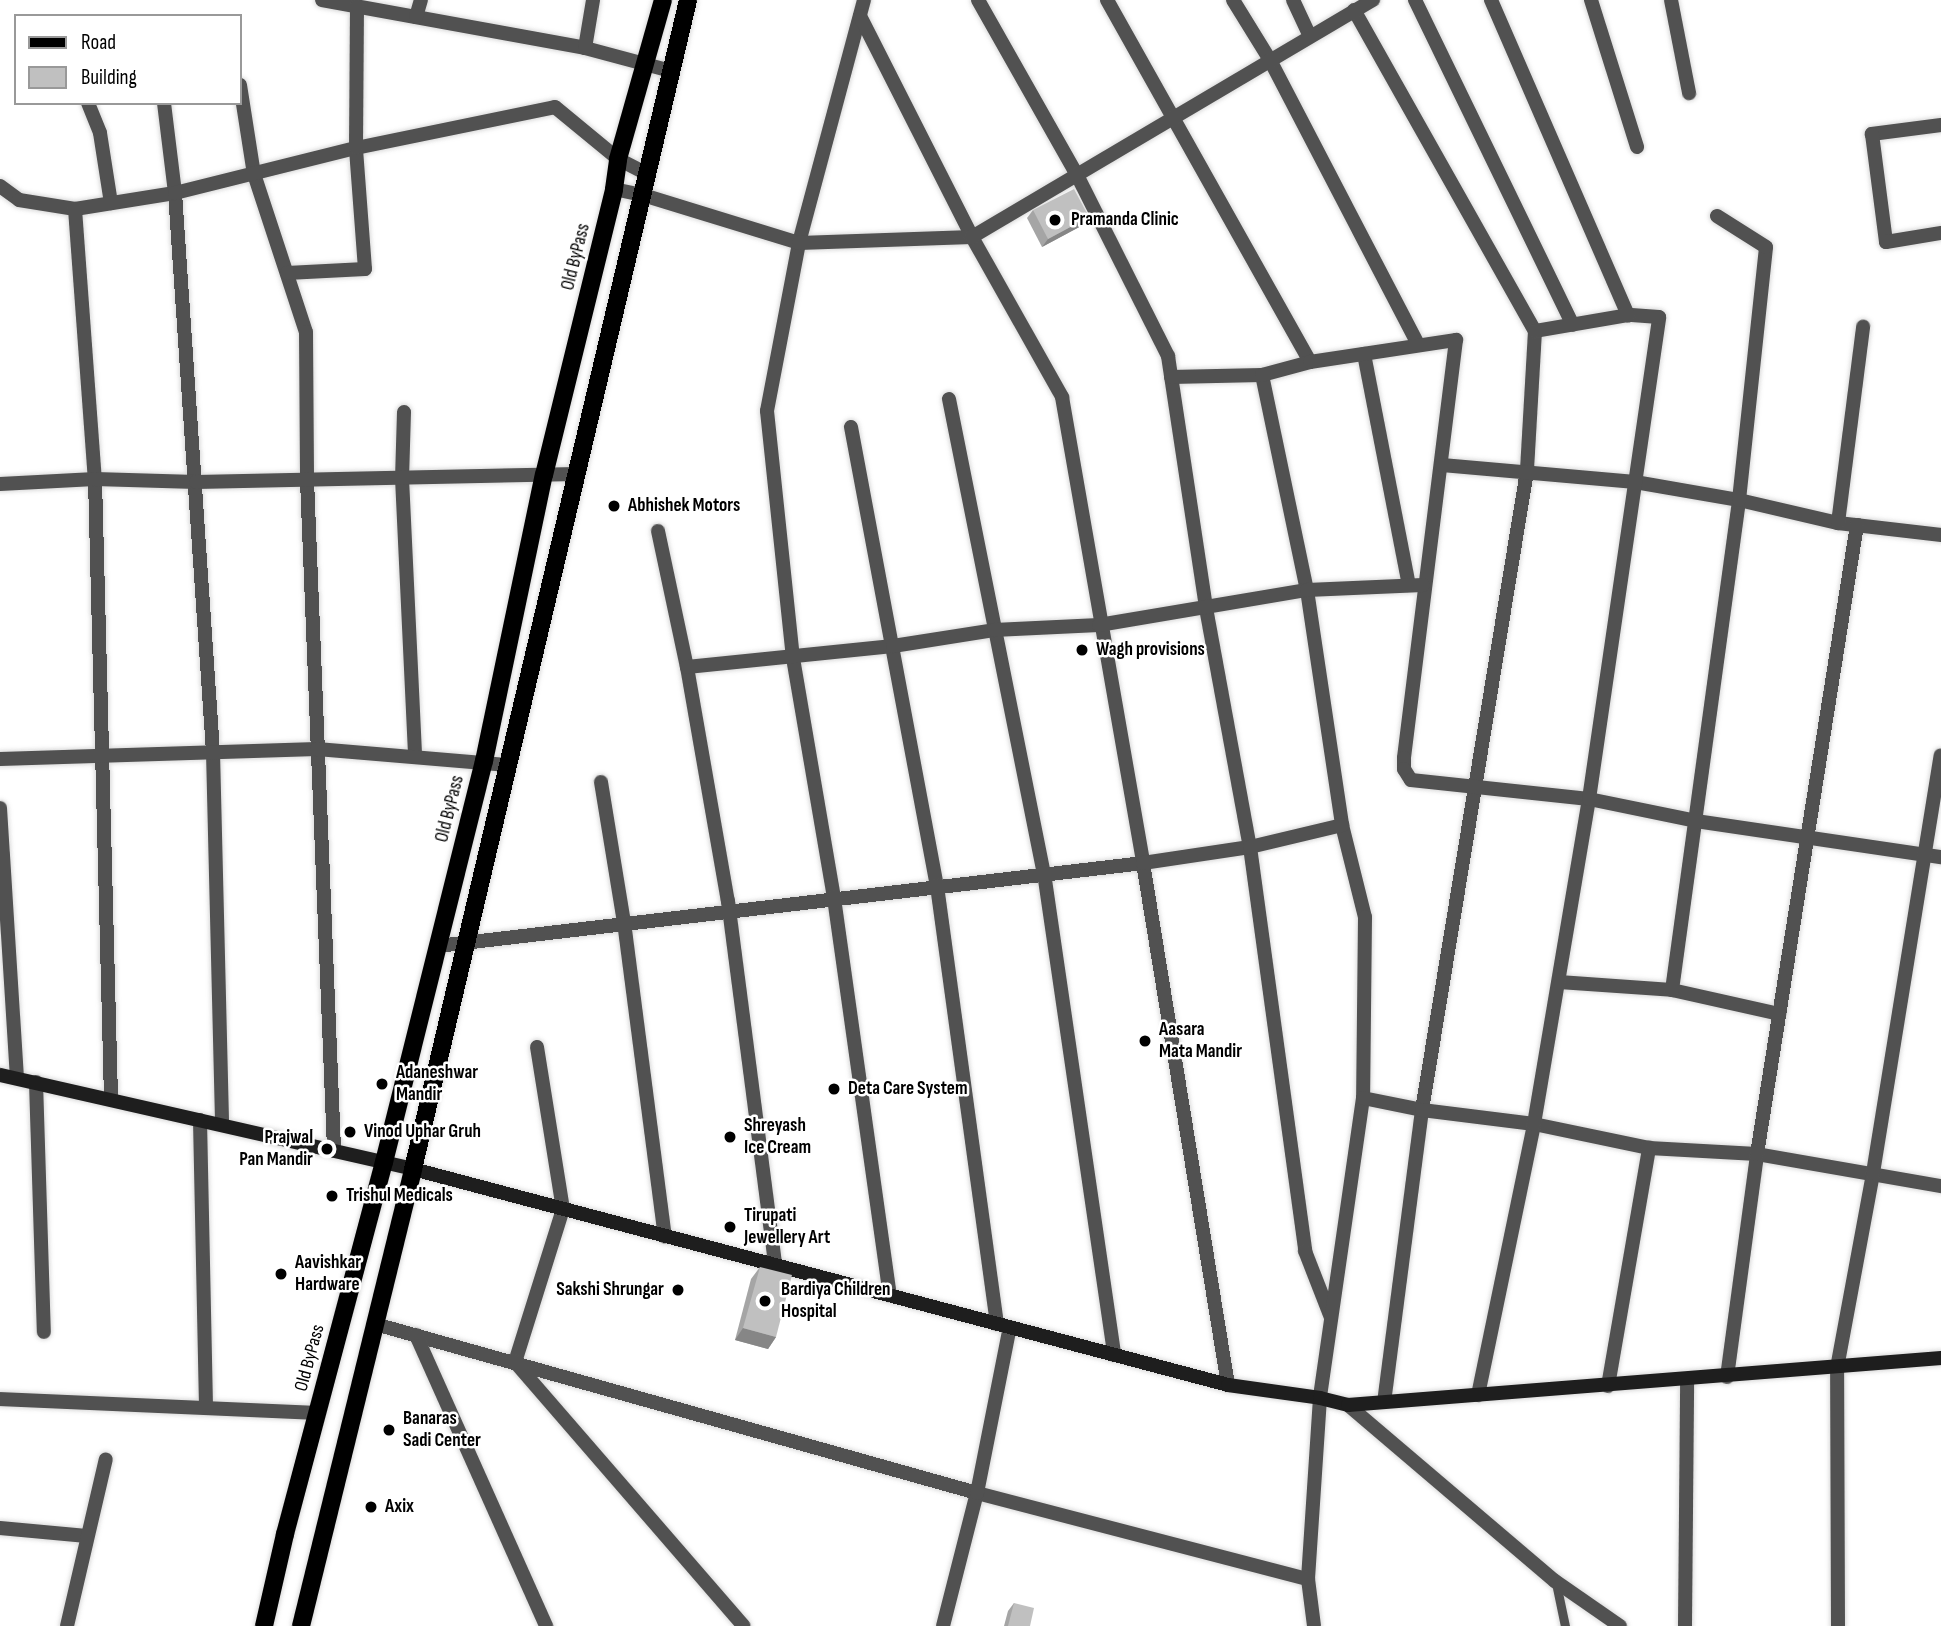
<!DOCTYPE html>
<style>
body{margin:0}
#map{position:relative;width:1941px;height:1626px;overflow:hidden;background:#fff;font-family:"Sofia Sans Condensed",sans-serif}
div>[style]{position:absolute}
.roads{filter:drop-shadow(0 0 2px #dbdbdb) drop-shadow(0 0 2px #dbdbdb)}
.lane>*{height:9px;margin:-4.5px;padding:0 4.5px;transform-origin:4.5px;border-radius:4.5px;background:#515151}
.street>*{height:14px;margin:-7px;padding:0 7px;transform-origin:7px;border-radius:7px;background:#515151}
.secondary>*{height:14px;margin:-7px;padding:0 7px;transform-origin:7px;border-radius:7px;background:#1e1e1e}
.primary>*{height:18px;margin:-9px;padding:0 9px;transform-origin:9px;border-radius:9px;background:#000}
.wall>*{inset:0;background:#a5a5a5}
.shaded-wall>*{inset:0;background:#868686}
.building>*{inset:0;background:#c0c0c0}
.dots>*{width:19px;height:19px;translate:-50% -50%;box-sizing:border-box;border:4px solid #fff;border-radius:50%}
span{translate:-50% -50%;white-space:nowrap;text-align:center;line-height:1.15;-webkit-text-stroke:5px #fff;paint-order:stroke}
.poi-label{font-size:19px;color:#000;font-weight:700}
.left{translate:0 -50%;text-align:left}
.right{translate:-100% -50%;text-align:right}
.street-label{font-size:19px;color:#000}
.legend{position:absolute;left:14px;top:14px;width:228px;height:91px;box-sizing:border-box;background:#fff;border:2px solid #999;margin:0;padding:9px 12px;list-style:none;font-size:21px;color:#000}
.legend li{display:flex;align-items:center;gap:14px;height:35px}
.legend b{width:35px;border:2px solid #999}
</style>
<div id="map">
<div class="roads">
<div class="lane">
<i style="left:1556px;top:1583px;width:44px;rotate:78.2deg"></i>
</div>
<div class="street">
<i style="left:322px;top:0;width:267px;rotate:10.3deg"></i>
<i style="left:585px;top:48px;width:89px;rotate:15deg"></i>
<i style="left:864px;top:0;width:252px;rotate:105deg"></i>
<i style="left:799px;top:243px;width:171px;rotate:100.8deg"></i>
<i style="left:767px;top:411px;width:248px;rotate:84deg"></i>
<i style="left:793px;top:658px;width:243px;rotate:80.3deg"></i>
<i style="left:834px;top:898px;width:401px;rotate:82deg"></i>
<i style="left:978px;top:0;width:201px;rotate:60.5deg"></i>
<i style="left:1077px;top:175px;width:203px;rotate:63.3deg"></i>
<i style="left:1168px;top:356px;width:255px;rotate:81.4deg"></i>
<i style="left:1206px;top:608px;width:243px;rotate:79.6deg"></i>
<i style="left:1250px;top:847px;width:408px;rotate:82.2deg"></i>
<i style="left:1305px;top:1251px;width:69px;rotate:68.7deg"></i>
<i style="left:1107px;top:0;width:415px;rotate:60.7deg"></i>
<i style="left:1233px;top:0;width:70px;rotate:58.3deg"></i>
<i style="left:1270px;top:60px;width:320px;rotate:62.5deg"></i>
<i style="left:1293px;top:0;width:40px;rotate:65deg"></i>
<i style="left:1415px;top:0;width:361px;rotate:64.1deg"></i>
<i style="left:1491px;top:0;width:344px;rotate:66.5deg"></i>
<i style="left:1591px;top:0;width:154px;rotate:72.6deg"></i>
<i style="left:1671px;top:0;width:95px;rotate:79deg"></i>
<i style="left:1354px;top:10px;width:369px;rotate:60.6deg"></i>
<i style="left:1535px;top:331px;width:140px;rotate:93.3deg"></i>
<i style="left:1527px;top:471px;width:648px;rotate:99.33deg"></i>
<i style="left:1422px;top:1110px;width:294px;rotate:97.4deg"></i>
<i style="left:860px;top:16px;width:248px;rotate:63.1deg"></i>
<i style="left:972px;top:237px;width:184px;rotate:60.6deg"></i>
<i style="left:1062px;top:397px;width:473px;rotate:80.1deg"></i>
<i style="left:1143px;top:863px;width:529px;rotate:80.75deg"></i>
<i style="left:416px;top:17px;width:18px;rotate:-74deg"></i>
<i style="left:585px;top:48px;width:49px;rotate:-80.5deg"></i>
<i style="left:240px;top:85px;width:90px;rotate:81.1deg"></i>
<i style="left:254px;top:174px;width:166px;rotate:71.8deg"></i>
<i style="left:306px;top:332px;width:148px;rotate:89.6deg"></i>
<i style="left:307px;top:480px;width:671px;rotate:87.69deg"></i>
<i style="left:88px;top:103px;width:32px;rotate:68deg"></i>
<i style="left:100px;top:133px;width:71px;rotate:81.1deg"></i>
<i style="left:164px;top:103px;width:91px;rotate:83deg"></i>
<i style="left:175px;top:193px;width:560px;rotate:86.11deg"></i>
<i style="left:213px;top:752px;width:372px;rotate:88.6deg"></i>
<i style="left:1941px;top:125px;width:70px;rotate:172.6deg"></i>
<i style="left:1872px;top:134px;width:109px;rotate:82.6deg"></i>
<i style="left:1886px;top:242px;width:56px;rotate:-9.3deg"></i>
<i style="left:0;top:186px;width:24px;rotate:36deg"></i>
<i style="left:19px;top:200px;width:57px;rotate:9.1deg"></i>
<i style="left:75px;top:209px;width:101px;rotate:-9.1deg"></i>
<i style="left:175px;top:193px;width:187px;rotate:-14deg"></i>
<i style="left:356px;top:148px;width:203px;rotate:-11.6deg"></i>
<i style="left:555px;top:107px;width:82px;rotate:39.5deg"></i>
<i style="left:618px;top:159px;width:34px;rotate:27deg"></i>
<i style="left:614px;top:189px;width:30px;rotate:12deg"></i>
<i style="left:643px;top:195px;width:163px;rotate:17.1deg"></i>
<i style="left:799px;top:243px;width:173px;rotate:-2deg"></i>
<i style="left:972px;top:237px;width:466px;rotate:-30.6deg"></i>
<i style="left:75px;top:209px;width:271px;rotate:85.8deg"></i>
<i style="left:95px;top:479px;width:620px;rotate:88.52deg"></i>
<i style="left:287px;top:273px;width:78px;rotate:-2.9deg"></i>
<i style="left:365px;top:269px;width:121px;rotate:-94.3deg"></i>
<i style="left:356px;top:148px;width:142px;rotate:-89.6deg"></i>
<i style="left:1364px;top:354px;width:235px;rotate:79deg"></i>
<i style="left:1262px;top:375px;width:220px;rotate:78.2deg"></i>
<i style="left:1307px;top:590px;width:238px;rotate:81.5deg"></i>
<i style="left:1342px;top:825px;width:95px;rotate:76deg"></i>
<i style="left:1365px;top:917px;width:181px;rotate:90.6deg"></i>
<i style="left:1363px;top:1098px;width:303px;rotate:98.2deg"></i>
<i style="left:1320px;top:1398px;width:181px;rotate:93.8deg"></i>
<i style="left:1308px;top:1579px;width:47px;rotate:82.7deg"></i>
<i style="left:1171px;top:377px;width:91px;rotate:-1.3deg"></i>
<i style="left:1262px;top:375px;width:50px;rotate:-15.2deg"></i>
<i style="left:1310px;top:362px;width:148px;rotate:-8.6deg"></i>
<i style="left:1456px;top:340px;width:421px;rotate:97.1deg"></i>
<i style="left:1404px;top:758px;width:11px;rotate:90deg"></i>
<i style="left:1404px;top:769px;width:13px;rotate:58deg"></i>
<i style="left:1411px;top:780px;width:179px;rotate:6.1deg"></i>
<i style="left:1589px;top:799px;width:109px;rotate:11.6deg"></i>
<i style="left:1696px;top:821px;width:248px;rotate:8.4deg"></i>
<i style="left:949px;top:399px;width:483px;rotate:78.7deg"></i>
<i style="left:1044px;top:873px;width:487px;rotate:81.7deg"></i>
<i style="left:404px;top:412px;width:66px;rotate:91.7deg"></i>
<i style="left:402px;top:478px;width:278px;rotate:87.3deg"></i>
<i style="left:851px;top:427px;width:467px;rotate:79.4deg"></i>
<i style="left:937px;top:886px;width:442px;rotate:82.2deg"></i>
<i style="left:1442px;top:465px;width:194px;rotate:5deg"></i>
<i style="left:1635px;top:482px;width:106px;rotate:9.8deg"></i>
<i style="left:1739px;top:500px;width:102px;rotate:13.1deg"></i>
<i style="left:1838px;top:523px;width:104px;rotate:6.6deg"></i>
<i style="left:0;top:484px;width:95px;rotate:-3deg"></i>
<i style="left:95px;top:479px;width:101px;rotate:1.7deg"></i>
<i style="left:196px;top:482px;width:381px;rotate:-1.2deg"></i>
<i style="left:1838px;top:523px;width:198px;rotate:-82.7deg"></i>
<i style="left:658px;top:531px;width:139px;rotate:78deg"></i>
<i style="left:687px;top:667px;width:238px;rotate:80.1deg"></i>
<i style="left:728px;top:901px;width:367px;rotate:82.6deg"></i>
<i style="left:687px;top:667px;width:207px;rotate:-5.8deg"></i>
<i style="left:893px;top:646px;width:102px;rotate:-9deg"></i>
<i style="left:994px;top:630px;width:105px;rotate:-2.7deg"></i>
<i style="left:1099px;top:625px;width:211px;rotate:-9.6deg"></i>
<i style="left:1307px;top:590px;width:116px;rotate:-2.5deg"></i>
<i style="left:0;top:759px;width:317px;rotate:-1.8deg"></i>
<i style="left:317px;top:749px;width:192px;rotate:4.8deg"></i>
<i style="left:601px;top:782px;width:142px;rotate:80.7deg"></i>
<i style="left:624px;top:922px;width:317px;rotate:82.6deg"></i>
<i style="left:0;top:808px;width:270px;rotate:86.4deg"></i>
<i style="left:438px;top:946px;width:710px;rotate:-6.71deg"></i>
<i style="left:1143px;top:863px;width:108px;rotate:-8.5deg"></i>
<i style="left:1250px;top:847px;width:95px;rotate:-13.4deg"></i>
<i style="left:1559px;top:982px;width:113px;rotate:4deg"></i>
<i style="left:1672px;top:990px;width:110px;rotate:12.6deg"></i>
<i style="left:1672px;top:990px;width:495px;rotate:-82.2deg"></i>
<i style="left:1739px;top:500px;width:254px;rotate:-83.9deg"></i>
<i style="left:1766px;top:247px;width:58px;rotate:-147.7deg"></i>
<i style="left:537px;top:1047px;width:164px;rotate:80.9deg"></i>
<i style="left:563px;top:1209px;width:160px;rotate:107.4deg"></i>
<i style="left:515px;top:1362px;width:349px;rotate:49.1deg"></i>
<i style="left:36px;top:1082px;width:250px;rotate:88.2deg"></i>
<i style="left:1363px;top:1098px;width:60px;rotate:11.5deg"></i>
<i style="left:1422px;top:1110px;width:113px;rotate:7.1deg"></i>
<i style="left:1534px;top:1124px;width:117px;rotate:11.8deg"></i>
<i style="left:1649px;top:1148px;width:108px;rotate:3.2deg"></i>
<i style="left:1757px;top:1154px;width:187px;rotate:9.9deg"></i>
<i style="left:200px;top:1120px;width:288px;rotate:88.8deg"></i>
<i style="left:375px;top:1324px;width:625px;rotate:15.68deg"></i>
<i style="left:977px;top:1493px;width:342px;rotate:14.6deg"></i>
<i style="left:416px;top:1335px;width:319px;rotate:65.9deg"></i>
<i style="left:1727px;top:1377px;width:225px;rotate:-82.3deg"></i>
<i style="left:1757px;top:1154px;width:637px;rotate:-80.97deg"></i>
<i style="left:1608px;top:1386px;width:242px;rotate:-80.2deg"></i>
<i style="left:1478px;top:1395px;width:277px;rotate:-78.3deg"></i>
<i style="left:1534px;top:1124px;width:330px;rotate:-80.4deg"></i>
<i style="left:1589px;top:799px;width:487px;rotate:-81.7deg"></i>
<i style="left:1659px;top:317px;width:31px;rotate:-176deg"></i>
<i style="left:1628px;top:315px;width:94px;rotate:170.2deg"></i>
<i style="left:0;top:1399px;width:317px;rotate:2.5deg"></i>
<i style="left:1348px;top:1405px;width:272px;rotate:40.4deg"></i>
<i style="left:1555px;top:1581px;width:79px;rotate:34.7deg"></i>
<i style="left:0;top:1528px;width:87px;rotate:5.3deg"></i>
<i style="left:67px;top:1626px;width:171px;rotate:-76.9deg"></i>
<i style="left:943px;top:1626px;width:137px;rotate:-75.7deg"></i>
<i style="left:977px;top:1493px;width:169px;rotate:-78.8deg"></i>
<i style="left:1685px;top:1626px;width:246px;rotate:-89.5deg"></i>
<i style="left:1838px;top:1626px;width:258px;rotate:-90.2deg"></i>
<i style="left:1837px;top:1368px;width:198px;rotate:-79.5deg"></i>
<i style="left:1873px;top:1173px;width:423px;rotate:-80.8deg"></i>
</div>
<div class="secondary">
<i style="left:0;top:1075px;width:424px;rotate:12.8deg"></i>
<i style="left:413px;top:1169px;width:843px;rotate:14.84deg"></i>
<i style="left:1228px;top:1385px;width:93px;rotate:8deg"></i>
<i style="left:1320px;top:1398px;width:29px;rotate:14deg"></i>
<i style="left:1348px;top:1405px;width:595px;rotate:-4.53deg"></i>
</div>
<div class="primary">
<i style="left:264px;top:1626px;width:94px;rotate:-77.1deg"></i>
<i style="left:285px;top:1534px;width:385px;rotate:-75.1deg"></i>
<i style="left:384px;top:1162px;width:413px;rotate:-76deg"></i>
<i style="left:484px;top:761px;width:292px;rotate:-78.2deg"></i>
<i style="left:544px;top:475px;width:294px;rotate:-76.2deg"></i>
<i style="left:614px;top:189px;width:30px;rotate:-82deg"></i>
<i style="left:618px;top:159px;width:165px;rotate:-74.2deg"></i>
<i style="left:301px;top:1626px;width:471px;rotate:-76.2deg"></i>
<i style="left:413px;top:1169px;width:1201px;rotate:-76.76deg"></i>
</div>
</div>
<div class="wall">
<i style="clip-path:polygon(1033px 210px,1083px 225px,1042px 247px,1027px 218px)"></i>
<i style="clip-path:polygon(760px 1267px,776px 1337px,768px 1349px,735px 1340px,751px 1279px)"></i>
<i style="clip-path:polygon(1014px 1603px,1030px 1626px,1004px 1626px,1008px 1611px)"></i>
</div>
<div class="shaded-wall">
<i style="clip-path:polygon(1089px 217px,1083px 225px,1042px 247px,1048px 239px)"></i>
<i style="clip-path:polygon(743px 1328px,776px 1337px,768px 1349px,735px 1340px)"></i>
</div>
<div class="building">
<i style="clip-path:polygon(1074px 189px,1089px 217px,1048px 239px,1033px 210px)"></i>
<i style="clip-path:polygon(760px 1267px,792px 1275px,776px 1337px,743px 1328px)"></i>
<i style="clip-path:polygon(1014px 1603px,1034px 1608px,1030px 1626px,1008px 1626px)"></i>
</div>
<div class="dots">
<i style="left:1055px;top:220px;background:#000"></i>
<i style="left:614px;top:506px;background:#000"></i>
<i style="left:1082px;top:650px;background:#000"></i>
<i style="left:1145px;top:1041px;background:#000"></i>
<i style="left:382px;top:1084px;background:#000"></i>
<i style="left:834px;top:1089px;background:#000"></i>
<i style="left:350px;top:1132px;background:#000"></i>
<i style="left:730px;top:1137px;background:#000"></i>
<i style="left:327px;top:1149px;background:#000"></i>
<i style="left:332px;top:1196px;background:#000"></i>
<i style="left:730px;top:1227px;background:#000"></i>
<i style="left:281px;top:1274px;background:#000"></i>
<i style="left:678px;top:1290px;background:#000"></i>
<i style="left:765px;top:1301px;background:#000"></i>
<i style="left:389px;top:1430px;background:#000"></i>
<i style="left:371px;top:1507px;background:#000"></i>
</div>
<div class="poi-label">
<span class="left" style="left:1071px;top:220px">Pramanda Clinic</span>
<span class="left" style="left:628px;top:506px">Abhishek Motors</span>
<span class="left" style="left:1096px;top:650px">Wagh provisions</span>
<span class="left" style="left:1159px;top:1041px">Aasara<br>Mata Mandir</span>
<span class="left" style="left:396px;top:1084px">Adaneshwar<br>Mandir</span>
<span class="left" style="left:848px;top:1089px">Deta Care System</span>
<span class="left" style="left:744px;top:1137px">Shreyash<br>Ice Cream</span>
<span class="left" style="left:364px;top:1132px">Vinod Uphar Gruh</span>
<span class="right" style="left:313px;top:1149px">Prajwal<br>Pan Mandir</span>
<span class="left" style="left:346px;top:1196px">Trishul Medicals</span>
<span class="left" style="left:744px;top:1227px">Tirupati<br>Jewellery Art</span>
<span class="left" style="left:295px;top:1274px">Aavishkar<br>Hardware</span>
<span class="right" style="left:664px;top:1290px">Sakshi Shrungar</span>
<span class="left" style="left:781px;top:1301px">Bardiya Children<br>Hospital</span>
<span class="left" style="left:403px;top:1430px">Banaras<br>Sadi Center</span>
<span class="left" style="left:385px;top:1507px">Axix</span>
</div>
<div class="street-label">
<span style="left:576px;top:257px;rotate:-76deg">Old ByPass</span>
<span style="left:450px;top:809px;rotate:-76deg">Old ByPass</span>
<span style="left:310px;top:1358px;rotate:-75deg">Old ByPass</span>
</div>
<ul class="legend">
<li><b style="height:9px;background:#000"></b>Road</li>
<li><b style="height:19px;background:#c0c0c0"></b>Building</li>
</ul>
</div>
